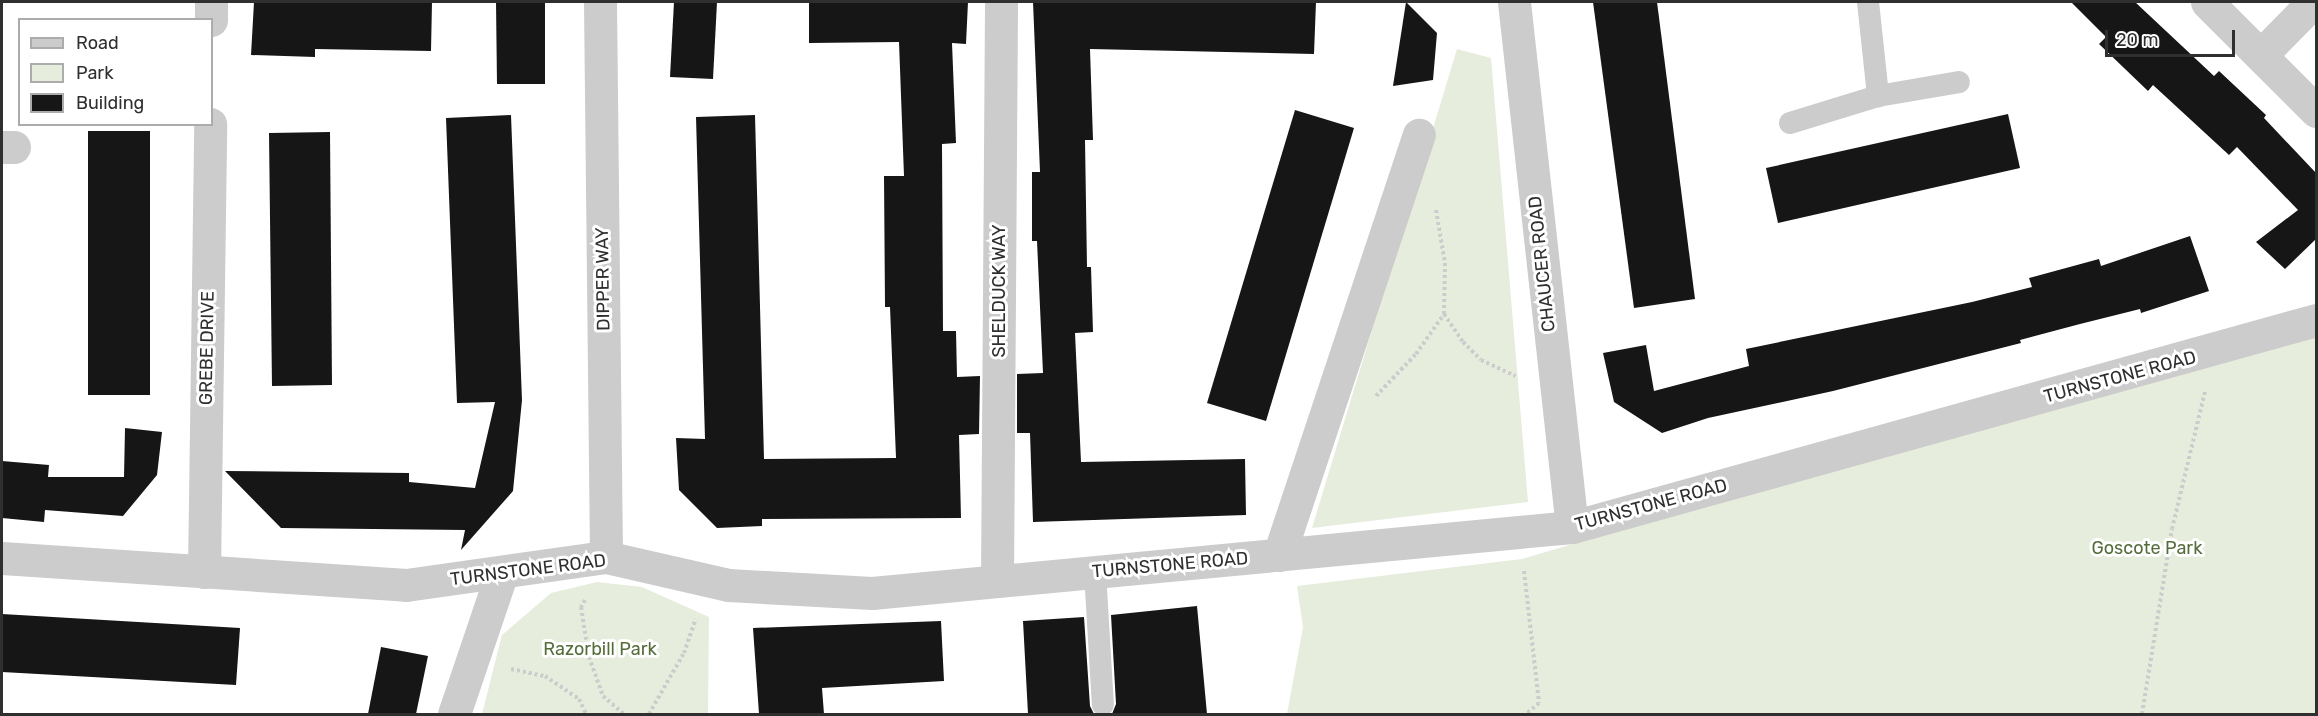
<!DOCTYPE html>
<style>
body{margin:0}
#map{position:relative;width:2318px;height:716px;overflow:hidden;background:#fff;font-family:Rubik,sans-serif}
div>[style]{position:absolute}
.green>*{inset:0;background:#e6eddd}
.building>*{inset:0;background:#161616}
.path>*{height:4px;margin-top:-2px;transform-origin:0;background:repeating-linear-gradient(90deg,#ccc 0 3px,transparent 0 6px)}
.lane>*{height:22px;margin:-11px;padding:0 11px;transform-origin:11px;border-radius:11px;background:#ccc}
.street>*{height:33px;margin:-16.5px;padding:0 16.5px;transform-origin:16.5px;border-radius:16.5px;background:#ccc}
span{translate:-50% -50%;white-space:nowrap;text-align:center;line-height:1.15;-webkit-text-stroke:6px #fff;paint-order:stroke}
.street-label{font-size:18px;color:#2f2f2f}
.park-label{font-size:18px;color:#556d3b}
.frame{position:absolute;inset:0;border:3px solid #2f2f2f;pointer-events:none}
.legend{position:absolute;left:18px;top:18px;width:195px;height:108px;box-sizing:border-box;background:#fff;border:2px solid #acacac;margin:0;padding:8px 10px;list-style:none;font-size:18px;color:#2f2f2f}
.legend li{display:flex;align-items:center;gap:12px;height:30px}
.legend b{width:30px;border:2px solid #acacac}
.scale{position:absolute;left:2105px;top:30px;width:130px;height:27px;box-sizing:border-box;border:3px solid #2f2f2f;border-top:0;padding-left:8px;font-size:18px;line-height:21px;white-space:nowrap;color:#2f2f2f;-webkit-text-stroke:4px #fff;paint-order:stroke}
</style>
<div id="map">
<div class="green">
<i style="clip-path:polygon(1457px 49px,1491px 58px,1528px 502px,1312px 528px)"></i>
<i style="clip-path:polygon(2316px 322px,2316px 714px,1287px 714px,1303px 627px,1297px 586px,1522px 559px)"></i>
<i style="clip-path:polygon(597px 582px,642px 587px,709px 617px,708px 714px,482px 714px,502px 635px,551px 593px)"></i>
</div>
<div class="building">
<i style="clip-path:polygon(254px 2px,432px 2px,431px 51px,315px 49px,315px 57px,251px 55px)"></i>
<i style="clip-path:polygon(496px 2px,545px 2px,545px 84px,497px 84px)"></i>
<i style="clip-path:polygon(674px 2px,717px 2px,713px 79px,670px 77px)"></i>
<i style="clip-path:polygon(809px 2px,968px 2px,966px 44px,952px 43px,956px 143px,942px 144px,943px 331px,956px 331px,957px 377px,980px 376px,979px 434px,959px 435px,961px 518px,762px 519px,762px 526px,717px 528px,679px 490px,676px 438px,705px 439px,696px 117px,755px 115px,764px 459px,896px 458px,890px 307px,885px 307px,884px 176px,904px 176px,899px 42px,809px 43px)"></i>
<i style="clip-path:polygon(1033px 2px,1316px 2px,1314px 54px,1090px 49px,1093px 140px,1085px 140px,1087px 267px,1091px 267px,1093px 332px,1075px 333px,1081px 462px,1245px 459px,1246px 515px,1033px 522px,1030px 433px,1017px 433px,1017px 374px,1043px 373px,1037px 241px,1032px 241px,1032px 172px,1040px 172px)"></i>
<i style="clip-path:polygon(1406px 2px,1437px 33px,1433px 80px,1393px 86px)"></i>
<i style="clip-path:polygon(1593px 2px,1657px 2px,1695px 299px,1634px 308px)"></i>
<i style="clip-path:polygon(2071px 2px,2135px 2px,2214px 76px,2219px 71px,2266px 115px,2264px 118px,2316px 173px,2316px 239px,2285px 269px,2256px 242px,2298px 210px,2237px 147px,2229px 155px,2153px 85px,2148px 91px,2099px 44px,2106px 37px)"></i>
<i style="clip-path:polygon(1295px 110px,1354px 128px,1266px 421px,1207px 403px)"></i>
<i style="clip-path:polygon(2008px 114px,2020px 168px,1778px 223px,1766px 168px)"></i>
<i style="clip-path:polygon(511px 115px,522px 400px,513px 491px,461px 550px,465px 530px,281px 528px,225px 471px,409px 473px,409px 482px,475px 488px,495px 402px,457px 403px,446px 118px)"></i>
<i style="clip-path:polygon(88px 131px,150px 131px,150px 395px,88px 395px)"></i>
<i style="clip-path:polygon(330px 132px,332px 385px,272px 386px,269px 133px)"></i>
<i style="clip-path:polygon(2190px 236px,2209px 291px,2141px 313px,2140px 309px,2080px 324px,2020px 340px,2021px 343px,1833px 391px,1708px 418px,1662px 433px,1614px 402px,1603px 353px,1646px 345px,1654px 391px,1749px 366px,1746px 349px,1972px 302px,2032px 287px,2029px 278px,2099px 259px,2101px 266px)"></i>
<i style="clip-path:polygon(125px 428px,162px 432px,157px 475px,123px 516px,45px 510px,44px 522px,2px 518px,2px 461px,49px 465px,48px 477px,124px 477px)"></i>
<i style="clip-path:polygon(1197px 606px,1207px 714px,1112px 714px,1116px 704px,1111px 615px)"></i>
<i style="clip-path:polygon(2px 614px,240px 628px,236px 685px,2px 672px)"></i>
<i style="clip-path:polygon(1084px 617px,1090px 706px,1094px 714px,1028px 714px,1023px 621px)"></i>
<i style="clip-path:polygon(941px 621px,944px 681px,822px 688px,824px 714px,759px 714px,753px 628px)"></i>
<i style="clip-path:polygon(381px 647px,428px 656px,416px 714px,368px 714px)"></i>
</div>
<div class="path">
<i style="left:1436px;top:210px;width:54px;rotate:80.4deg"></i>
<i style="left:1445px;top:263px;width:51px;rotate:91.1deg"></i>
<i style="left:1444px;top:314px;width:34px;rotate:56deg"></i>
<i style="left:1463px;top:342px;width:25px;rotate:45deg"></i>
<i style="left:1481px;top:360px;width:38px;rotate:25deg"></i>
<i style="left:1376px;top:396px;width:58px;rotate:-46.4deg"></i>
<i style="left:1416px;top:354px;width:49px;rotate:-55deg"></i>
<i style="left:1524px;top:571px;width:133px;rotate:83.5deg"></i>
<i style="left:1539px;top:703px;width:17px;rotate:140deg"></i>
<i style="left:585px;top:600px;width:8px;rotate:120deg"></i>
<i style="left:581px;top:607px;width:51px;rotate:80.9deg"></i>
<i style="left:589px;top:657px;width:41px;rotate:70.3deg"></i>
<i style="left:603px;top:696px;width:28px;rotate:41deg"></i>
<i style="left:511px;top:669px;width:35px;rotate:12deg"></i>
<i style="left:545px;top:676px;width:41px;rotate:34.1deg"></i>
<i style="left:579px;top:699px;width:17px;rotate:65deg"></i>
<i style="left:649px;top:714px;width:70px;rotate:-60.2deg"></i>
<i style="left:684px;top:653px;width:36px;rotate:-71deg"></i>
<i style="left:2142px;top:714px;width:187px;rotate:-80.8deg"></i>
<i style="left:2172px;top:529px;width:141px;rotate:-76.5deg"></i>
</div>
<div class="lane">
<i style="left:1868px;top:2px;width:95px;rotate:83.9deg"></i>
<i style="left:1878px;top:96px;width:82px;rotate:-9.8deg"></i>
<i style="left:1790px;top:123px;width:92px;rotate:-17.1deg"></i>
<i style="left:1095px;top:572px;width:133px;rotate:86.6deg"></i>
</div>
<div class="street">
<i style="left:600px;top:2px;width:555px;rotate:89.38deg"></i>
<i style="left:1514px;top:2px;width:528px;rotate:83.7deg"></i>
<i style="left:2207px;top:2px;width:154px;rotate:45deg"></i>
<i style="left:211px;top:20px;width:18px;rotate:-90deg"></i>
<i style="left:2261px;top:55px;width:74px;rotate:-45.5deg"></i>
<i style="left:2px;top:147px;width:12px"></i>
<i style="left:1279px;top:555px;width:443px;rotate:-71.6deg"></i>
<i style="left:2px;top:558px;width:405px;rotate:3.8deg"></i>
<i style="left:406px;top:585px;width:202px;rotate:-8deg"></i>
<i style="left:606px;top:557px;width:125px;rotate:12.9deg"></i>
<i style="left:728px;top:585px;width:144px;rotate:3.2deg"></i>
<i style="left:872px;top:593px;width:703px;rotate:-5.39deg"></i>
<i style="left:1572px;top:527px;width:772px;rotate:-15.55deg"></i>
<i style="left:204px;top:572px;width:448px;rotate:-89.2deg"></i>
<i style="left:997px;top:581px;width:579px;rotate:-89.6deg"></i>
<i style="left:454px;top:714px;width:150px;rotate:-71.3deg"></i>
</div>
<div class="street-label">
<span style="left:1542px;top:264px;rotate:-96deg">CHAUCER ROAD</span>
<span style="left:603px;top:279px;rotate:-91deg">DIPPER WAY</span>
<span style="left:999px;top:291px;rotate:-90deg">SHELDUCK WAY</span>
<span style="left:207px;top:348px;rotate:-89deg">GREBE DRIVE</span>
<span style="left:2120px;top:377px;rotate:-15deg">TURNSTONE ROAD</span>
<span style="left:1651px;top:505px;rotate:-15deg">TURNSTONE ROAD</span>
<span style="left:1170px;top:565px;rotate:-5deg">TURNSTONE ROAD</span>
<span style="left:528px;top:570px;rotate:-7deg">TURNSTONE ROAD</span>
</div>
<div class="park-label">
<span style="left:2147px;top:548px">Goscote Park</span>
<span style="left:600px;top:649px">Razorbill Park</span>
</div>
<div class="frame"></div>
<ul class="legend">
<li><b style="height:8px;background:#ccc"></b>Road</li>
<li><b style="height:16px;background:#e6eddd"></b>Park</li>
<li><b style="height:16px;background:#161616"></b>Building</li>
</ul>
<div class="scale">20 m</div>
</div>
